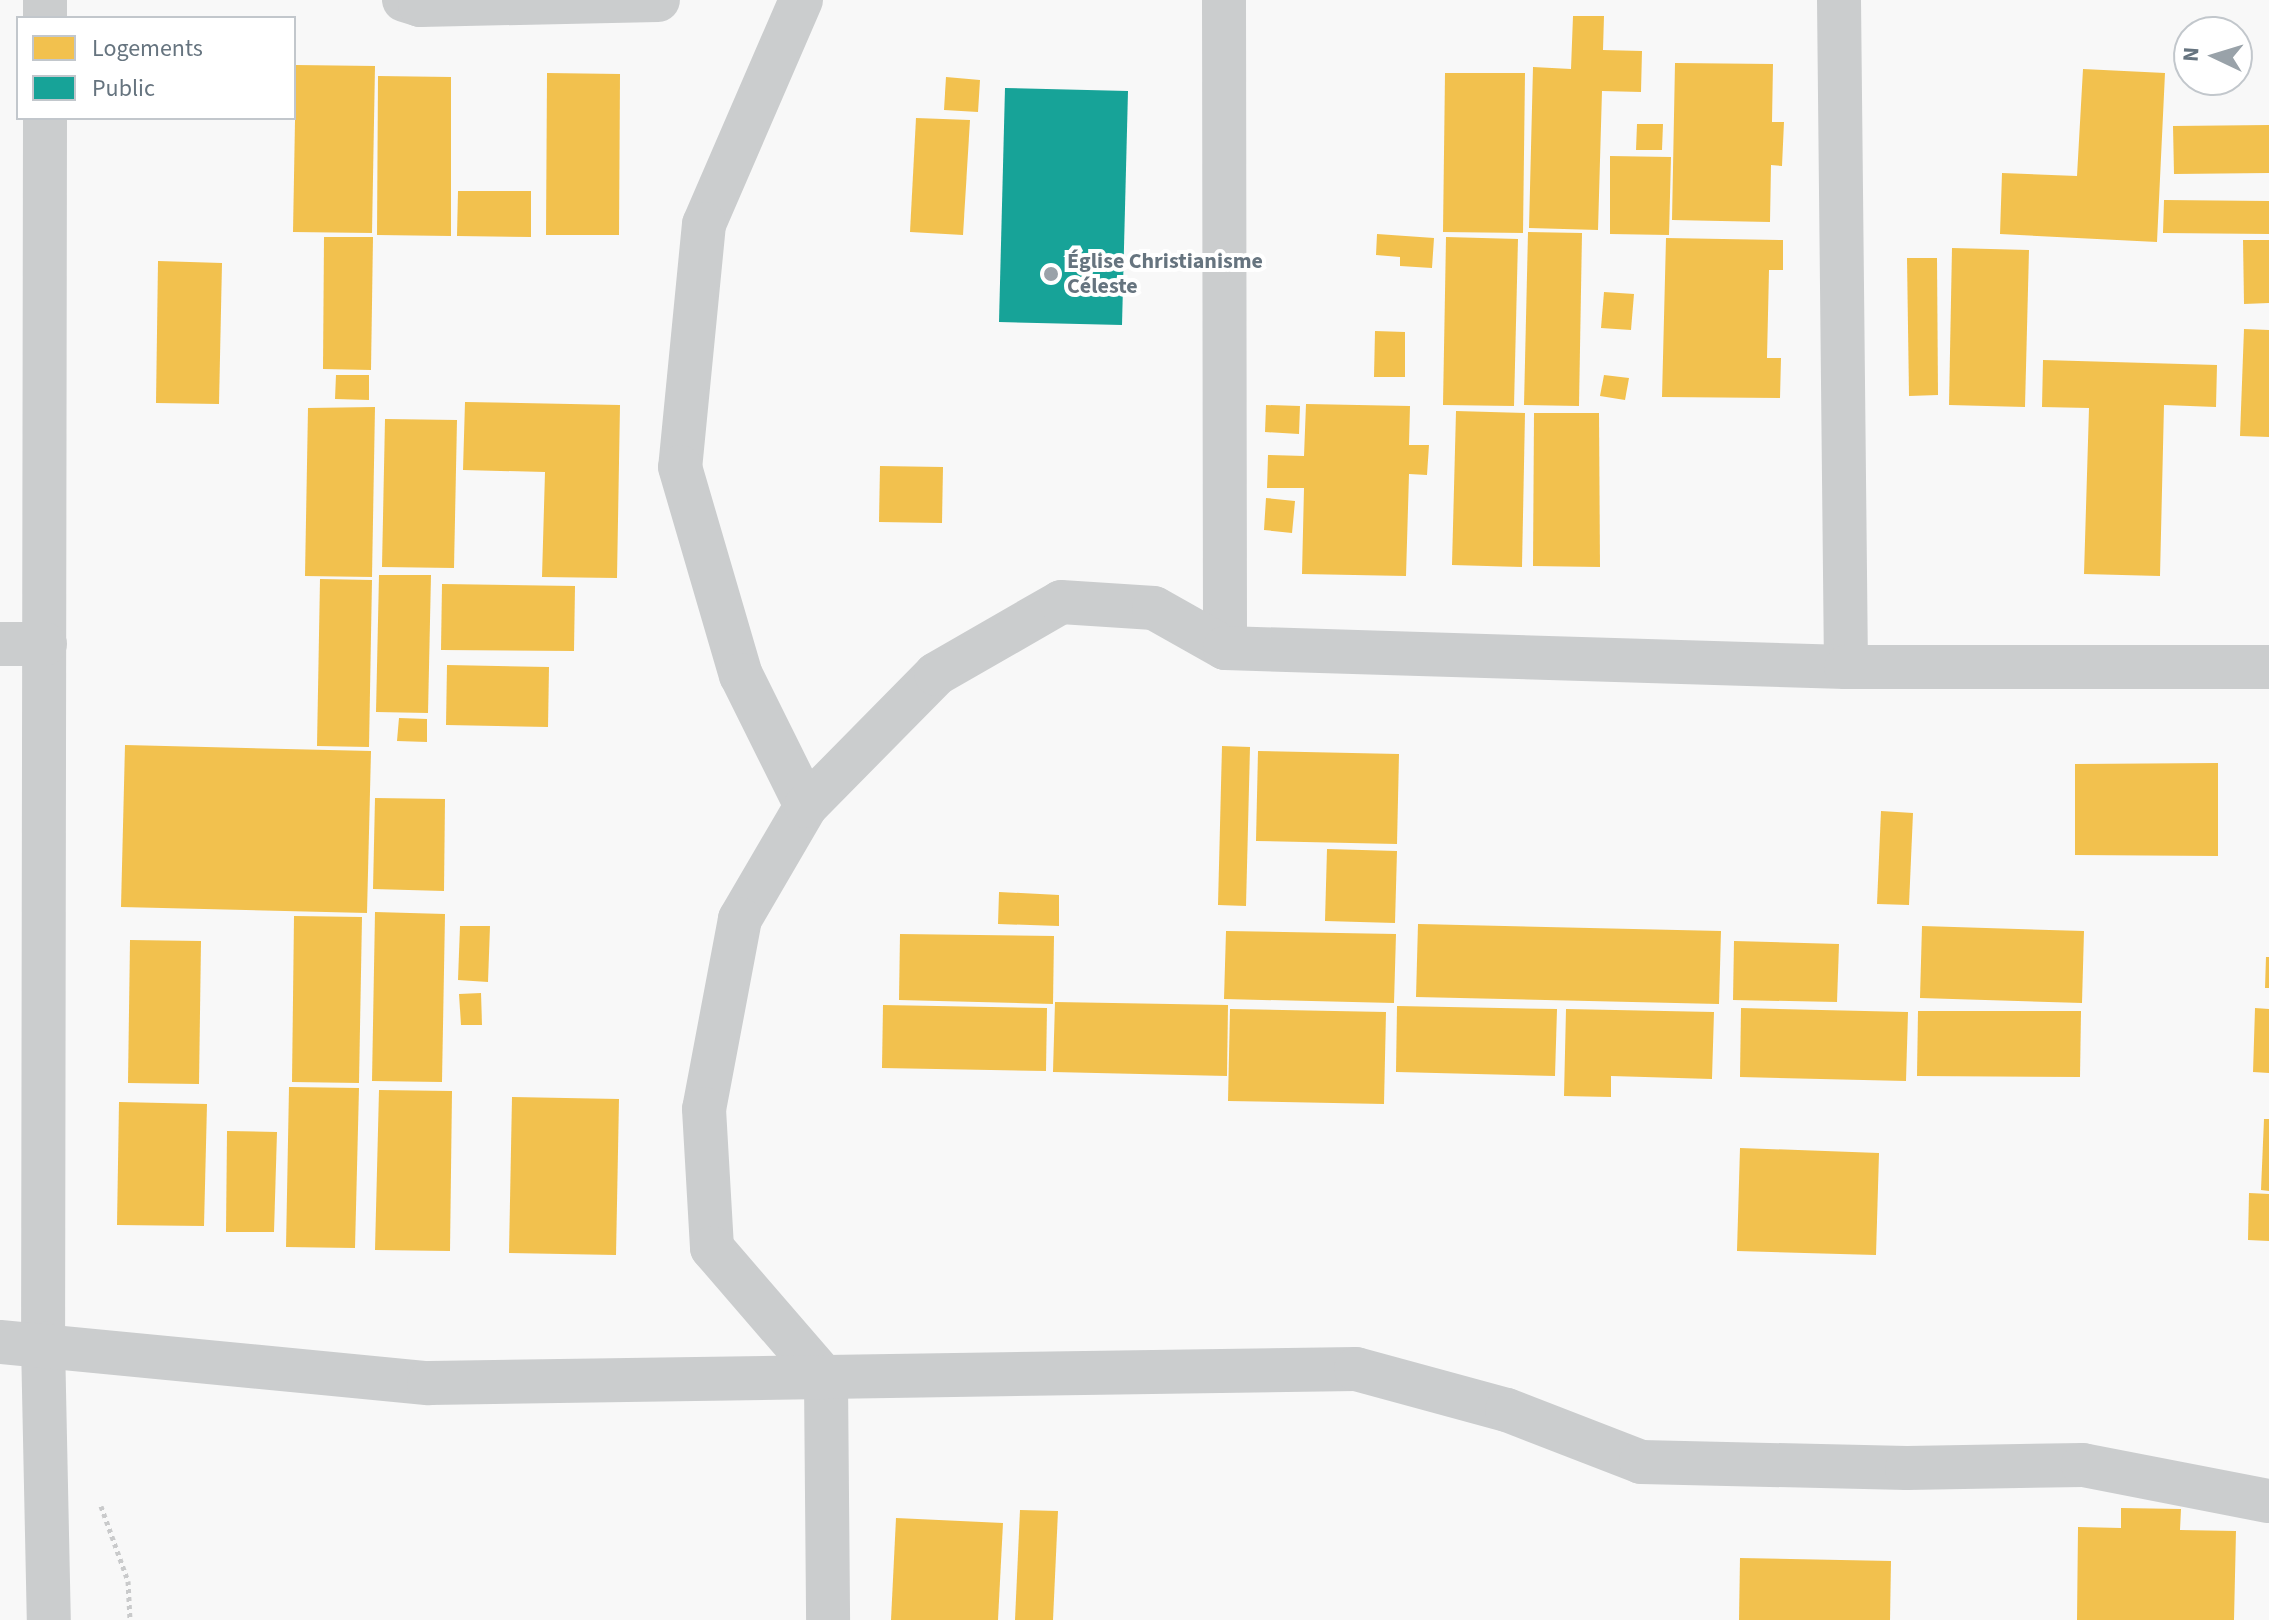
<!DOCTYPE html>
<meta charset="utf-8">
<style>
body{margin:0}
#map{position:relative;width:2269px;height:1620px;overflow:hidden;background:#f8f8f8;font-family:"Source Sans 3",sans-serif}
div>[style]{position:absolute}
.homes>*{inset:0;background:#f2c14e}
.public>*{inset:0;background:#17a398}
.path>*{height:5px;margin-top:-2.5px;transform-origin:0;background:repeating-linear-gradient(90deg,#c9cacb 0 4px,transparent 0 8px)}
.street>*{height:44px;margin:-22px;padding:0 22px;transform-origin:22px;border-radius:22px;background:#cbcdce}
.dots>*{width:22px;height:22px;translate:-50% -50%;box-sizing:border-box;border:4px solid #fff;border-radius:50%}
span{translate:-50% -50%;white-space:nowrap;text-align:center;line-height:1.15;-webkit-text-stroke:8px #fff;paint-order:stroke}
.poi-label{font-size:22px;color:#66747f;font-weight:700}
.left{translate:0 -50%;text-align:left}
.legend{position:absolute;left:16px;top:16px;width:280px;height:104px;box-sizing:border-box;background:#fff;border:2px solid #c2c7cc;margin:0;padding:10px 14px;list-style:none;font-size:24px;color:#66747f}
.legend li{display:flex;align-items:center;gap:16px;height:40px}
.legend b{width:40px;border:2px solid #c2c7cc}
.north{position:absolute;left:2173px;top:16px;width:80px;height:80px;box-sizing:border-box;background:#fff;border:2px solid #c2c7cc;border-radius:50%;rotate:274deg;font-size:22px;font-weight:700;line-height:32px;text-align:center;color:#66747f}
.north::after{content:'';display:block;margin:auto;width:28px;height:36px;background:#99a2a9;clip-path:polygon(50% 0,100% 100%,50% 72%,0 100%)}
</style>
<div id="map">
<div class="homes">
<i style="clip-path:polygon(1573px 16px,1604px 16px,1603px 50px,1642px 51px,1641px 92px,1602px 91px,1598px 230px,1529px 228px,1533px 67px,1571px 69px)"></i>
<i style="clip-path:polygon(1675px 63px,1773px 64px,1772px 122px,1784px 122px,1782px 166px,1771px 165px,1770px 222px,1672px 220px)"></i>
<i style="clip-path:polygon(296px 65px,375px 66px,372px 233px,293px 232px)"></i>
<i style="clip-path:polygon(2083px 69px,2165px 73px,2157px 242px,2000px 234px,2002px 173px,2077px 176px)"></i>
<i style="clip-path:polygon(547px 73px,620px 74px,619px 235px,546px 235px)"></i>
<i style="clip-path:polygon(1445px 73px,1525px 73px,1523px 233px,1443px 232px)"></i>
<i style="clip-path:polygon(378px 76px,451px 77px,451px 236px,377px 235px)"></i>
<i style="clip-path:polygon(946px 77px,980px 80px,978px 112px,944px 110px)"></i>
<i style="clip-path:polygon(916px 118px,970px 120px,963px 235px,910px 232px)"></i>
<i style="clip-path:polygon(1637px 124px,1663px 124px,1662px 150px,1636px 150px)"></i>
<i style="clip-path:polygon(2269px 125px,2269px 173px,2174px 174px,2173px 126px)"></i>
<i style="clip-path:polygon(1610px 156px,1671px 157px,1669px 235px,1610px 234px)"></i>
<i style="clip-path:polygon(458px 191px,531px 191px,531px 237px,457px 236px)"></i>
<i style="clip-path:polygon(2164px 200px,2269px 201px,2269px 234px,2163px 233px)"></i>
<i style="clip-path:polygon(1528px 232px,1582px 233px,1579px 406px,1524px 405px)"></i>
<i style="clip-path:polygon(1377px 234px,1434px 238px,1432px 268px,1400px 266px,1400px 257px,1376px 255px)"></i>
<i style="clip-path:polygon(324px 237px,373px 237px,371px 370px,323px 369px)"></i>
<i style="clip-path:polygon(1446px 237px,1518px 239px,1514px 406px,1443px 405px)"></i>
<i style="clip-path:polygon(1666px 238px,1783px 240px,1783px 270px,1769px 270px,1767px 358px,1781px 358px,1780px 398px,1662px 397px)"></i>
<i style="clip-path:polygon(2243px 240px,2269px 240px,2269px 303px,2244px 304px)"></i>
<i style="clip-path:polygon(1952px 248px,2029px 250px,2025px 407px,1949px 405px)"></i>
<i style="clip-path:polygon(1907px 258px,1937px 258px,1938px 395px,1909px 396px)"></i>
<i style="clip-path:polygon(158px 261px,222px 263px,219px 404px,156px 403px)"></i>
<i style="clip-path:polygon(1604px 292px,1634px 294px,1631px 330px,1601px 328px)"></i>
<i style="clip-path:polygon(2244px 329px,2269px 330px,2269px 437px,2240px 436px)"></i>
<i style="clip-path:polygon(1375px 331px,1405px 332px,1405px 377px,1374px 377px)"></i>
<i style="clip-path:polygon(2043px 360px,2217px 365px,2216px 407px,2164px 405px,2160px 576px,2084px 574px,2089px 408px,2042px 407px)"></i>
<i style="clip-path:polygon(336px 375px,369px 375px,369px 400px,335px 399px)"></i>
<i style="clip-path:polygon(1604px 375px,1629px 378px,1625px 400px,1600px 396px)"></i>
<i style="clip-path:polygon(465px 402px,620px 405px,617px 578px,542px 577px,545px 472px,463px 470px)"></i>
<i style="clip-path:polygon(1306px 404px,1410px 406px,1409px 445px,1429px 445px,1427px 475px,1409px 474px,1406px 576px,1302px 574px,1304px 488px,1267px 488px,1268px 455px,1304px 456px)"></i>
<i style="clip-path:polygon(1266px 405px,1300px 406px,1299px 434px,1265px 432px)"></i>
<i style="clip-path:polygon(375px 407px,372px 577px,305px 576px,308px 408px)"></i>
<i style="clip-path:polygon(1456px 411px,1525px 413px,1522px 567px,1452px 565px)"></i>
<i style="clip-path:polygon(1534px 413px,1599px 413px,1600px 567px,1533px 566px)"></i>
<i style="clip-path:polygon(385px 419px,457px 420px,454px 568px,382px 567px)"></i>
<i style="clip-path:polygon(880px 466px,943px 467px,942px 523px,879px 522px)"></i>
<i style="clip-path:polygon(1266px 498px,1295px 501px,1292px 533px,1264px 530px)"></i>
<i style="clip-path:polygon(379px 575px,431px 575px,428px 713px,376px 712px)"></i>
<i style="clip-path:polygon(320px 579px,372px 580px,369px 747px,317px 746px)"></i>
<i style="clip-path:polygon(442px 584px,575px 586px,574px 651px,441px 650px)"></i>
<i style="clip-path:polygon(447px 665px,549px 667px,548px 727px,446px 725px)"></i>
<i style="clip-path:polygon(399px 718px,427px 719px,427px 742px,397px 741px)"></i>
<i style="clip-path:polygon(125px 745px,371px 751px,367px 913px,121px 907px)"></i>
<i style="clip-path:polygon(1222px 746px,1250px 747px,1246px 906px,1218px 905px)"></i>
<i style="clip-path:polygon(1258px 751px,1399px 754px,1397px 844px,1256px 841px)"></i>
<i style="clip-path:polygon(2218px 763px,2218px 856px,2075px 855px,2075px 764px)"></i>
<i style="clip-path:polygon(375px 798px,445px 799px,444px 891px,373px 889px)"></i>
<i style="clip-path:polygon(1881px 811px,1913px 813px,1909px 905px,1877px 904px)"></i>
<i style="clip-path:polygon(1327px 849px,1397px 851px,1395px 923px,1325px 921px)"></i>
<i style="clip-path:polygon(999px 892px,1059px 895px,1059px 926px,998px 924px)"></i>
<i style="clip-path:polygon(375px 912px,445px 914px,442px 1082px,372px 1081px)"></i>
<i style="clip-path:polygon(294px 916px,362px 917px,359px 1083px,292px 1082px)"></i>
<i style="clip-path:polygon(1418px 924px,1721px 931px,1719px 1004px,1416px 997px)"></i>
<i style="clip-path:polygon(460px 926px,490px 926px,488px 982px,458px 980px)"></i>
<i style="clip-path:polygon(1922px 926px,2084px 931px,2082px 1003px,1920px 998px)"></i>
<i style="clip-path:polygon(1226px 931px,1396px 934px,1394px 1003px,1224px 999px)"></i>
<i style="clip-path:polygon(900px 934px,1054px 936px,1053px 1004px,899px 1000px)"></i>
<i style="clip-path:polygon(130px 940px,201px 941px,199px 1084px,128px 1083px)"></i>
<i style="clip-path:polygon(1734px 941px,1839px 944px,1837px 1002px,1733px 1000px)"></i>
<i style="clip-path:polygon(2266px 957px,2269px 957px,2269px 988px,2265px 988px)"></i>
<i style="clip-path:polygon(481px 993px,482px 1025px,461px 1025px,459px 994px)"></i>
<i style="clip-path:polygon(1055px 1002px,1228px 1005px,1227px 1076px,1053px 1072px)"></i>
<i style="clip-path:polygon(883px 1005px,1047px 1008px,1046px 1071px,882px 1068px)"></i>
<i style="clip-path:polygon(1397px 1006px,1557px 1009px,1555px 1076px,1396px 1072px)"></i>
<i style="clip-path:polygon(1741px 1008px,1908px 1012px,1906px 1081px,1740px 1077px)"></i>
<i style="clip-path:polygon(2255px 1008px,2269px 1009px,2269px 1073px,2253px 1072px)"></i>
<i style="clip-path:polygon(1230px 1009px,1386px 1012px,1384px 1104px,1228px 1101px)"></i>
<i style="clip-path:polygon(1566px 1009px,1714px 1012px,1712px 1079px,1611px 1076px,1611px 1097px,1564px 1096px)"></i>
<i style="clip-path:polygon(1918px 1011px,2081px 1011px,2080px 1077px,1917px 1076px)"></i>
<i style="clip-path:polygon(289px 1087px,359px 1088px,355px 1248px,286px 1247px)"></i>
<i style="clip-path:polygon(379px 1090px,452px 1091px,450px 1251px,375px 1250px)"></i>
<i style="clip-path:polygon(512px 1097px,619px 1099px,616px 1255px,509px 1253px)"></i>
<i style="clip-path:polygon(119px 1102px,207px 1104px,204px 1226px,117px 1225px)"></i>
<i style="clip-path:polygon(2264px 1119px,2269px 1119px,2269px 1191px,2261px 1190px)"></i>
<i style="clip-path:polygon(227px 1131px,277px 1132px,274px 1232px,226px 1232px)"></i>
<i style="clip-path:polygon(1740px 1148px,1879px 1153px,1876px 1255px,1737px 1251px)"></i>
<i style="clip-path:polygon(2249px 1193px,2269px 1194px,2269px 1241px,2248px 1240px)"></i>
<i style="clip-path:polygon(2121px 1508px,2181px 1509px,2180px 1530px,2236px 1531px,2234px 1620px,2077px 1620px,2078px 1527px,2121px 1528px)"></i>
<i style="clip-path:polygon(1020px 1510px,1058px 1511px,1053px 1620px,1015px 1620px)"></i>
<i style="clip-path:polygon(896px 1518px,1003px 1523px,998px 1620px,891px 1620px)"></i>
<i style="clip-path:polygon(1740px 1558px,1891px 1561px,1890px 1620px,1739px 1620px)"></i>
</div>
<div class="public">
<i style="clip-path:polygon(1005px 88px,1128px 91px,1122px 325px,999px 322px)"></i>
</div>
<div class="path">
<i style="left:101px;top:1506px;width:80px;rotate:70.2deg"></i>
<i style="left:128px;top:1581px;width:39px;rotate:87deg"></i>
</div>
<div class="street">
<i style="left:45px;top:0;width:18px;rotate:90deg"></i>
<i style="left:404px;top:0;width:17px;rotate:17deg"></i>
<i style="left:420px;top:5px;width:238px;rotate:-1.2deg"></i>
<i style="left:801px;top:0;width:244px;rotate:113.4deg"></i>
<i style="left:704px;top:224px;width:244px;rotate:95.6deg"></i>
<i style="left:680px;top:467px;width:217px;rotate:73.7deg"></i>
<i style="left:741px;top:675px;width:146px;rotate:63.6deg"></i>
<i style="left:806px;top:806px;width:131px;rotate:120.3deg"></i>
<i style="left:740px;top:919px;width:193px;rotate:100.7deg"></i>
<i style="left:704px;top:1109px;width:139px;rotate:86.7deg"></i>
<i style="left:712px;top:1248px;width:174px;rotate:49.2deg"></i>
<i style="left:826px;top:1380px;width:240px;rotate:89.5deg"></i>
<i style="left:1224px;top:0;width:648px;rotate:89.91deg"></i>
<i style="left:1839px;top:0;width:667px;rotate:89.4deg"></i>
<i style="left:45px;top:118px;width:1225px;rotate:90.09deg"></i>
<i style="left:43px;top:1343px;width:277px;rotate:88.8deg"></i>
<i style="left:0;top:644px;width:45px"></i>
<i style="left:806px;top:806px;width:185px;rotate:-45.4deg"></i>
<i style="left:936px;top:674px;width:144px;rotate:-29.9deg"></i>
<i style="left:1061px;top:602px;width:93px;rotate:3.7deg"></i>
<i style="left:1154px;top:608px;width:81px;rotate:29.4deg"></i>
<i style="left:1225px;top:648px;width:621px;rotate:1.75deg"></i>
<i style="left:1846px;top:667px;width:423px"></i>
<i style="left:0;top:1342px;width:431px;rotate:5.5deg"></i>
<i style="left:429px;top:1383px;width:927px;rotate:-0.87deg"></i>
<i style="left:1356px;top:1369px;width:156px;rotate:15.2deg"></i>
<i style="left:1507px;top:1410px;width:144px;rotate:21.2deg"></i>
<i style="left:1641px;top:1462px;width:266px;rotate:1.3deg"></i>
<i style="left:1907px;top:1468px;width:176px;rotate:-1deg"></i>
<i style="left:2083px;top:1465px;width:189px;rotate:11deg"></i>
</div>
<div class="dots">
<i style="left:1051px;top:274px;background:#99a2a9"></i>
</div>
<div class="poi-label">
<span class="left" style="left:1067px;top:274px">Église Christianisme<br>Céleste</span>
</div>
<ul class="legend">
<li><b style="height:22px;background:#f2c14e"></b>Logements</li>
<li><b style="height:22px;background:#17a398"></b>Public</li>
</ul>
<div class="north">N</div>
</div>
